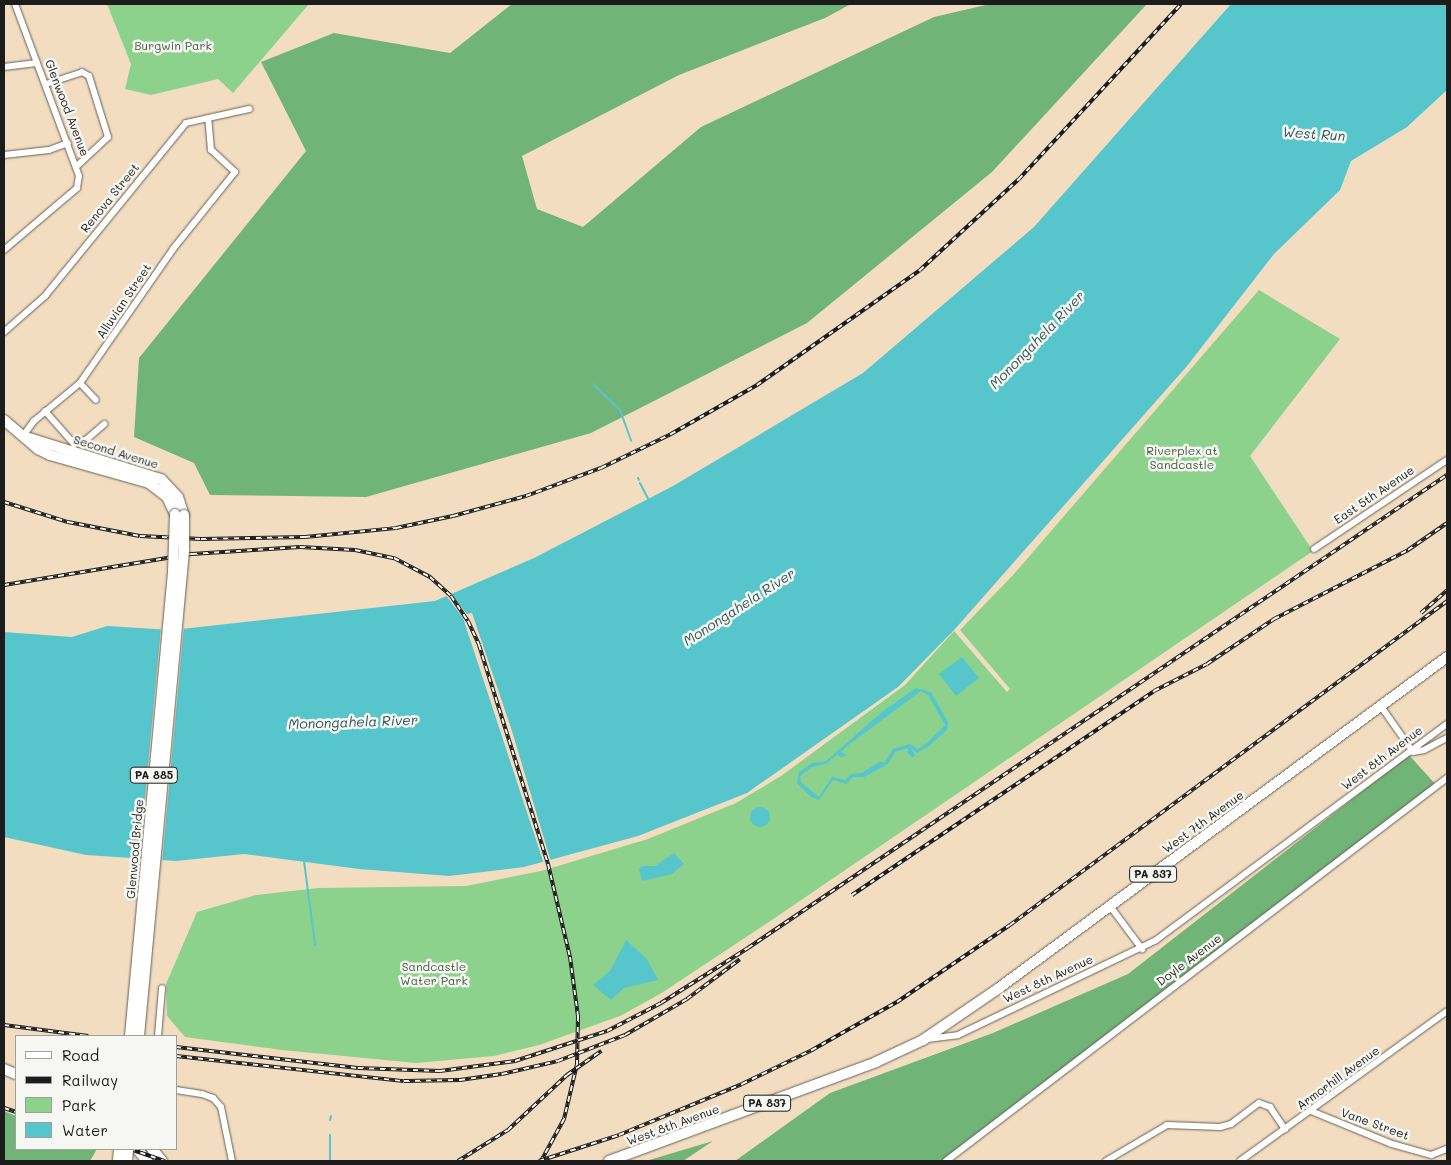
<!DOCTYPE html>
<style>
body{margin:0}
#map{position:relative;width:1451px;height:1165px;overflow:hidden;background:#f2ddc0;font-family:Mali,sans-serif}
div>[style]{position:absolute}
.green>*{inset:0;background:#8cd28d}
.forest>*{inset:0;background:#71b478}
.water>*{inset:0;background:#57c5cc}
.round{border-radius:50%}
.pier>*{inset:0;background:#f2ddc0}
.stream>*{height:2px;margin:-1px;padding:0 1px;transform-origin:1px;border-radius:1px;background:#57c5cc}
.roads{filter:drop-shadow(0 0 1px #676055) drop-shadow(0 0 1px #676055)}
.minor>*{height:6px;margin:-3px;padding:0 3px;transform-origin:3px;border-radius:3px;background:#fff}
.primary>*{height:10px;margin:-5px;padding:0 5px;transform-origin:5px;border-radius:5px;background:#fff}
.rail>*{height:4px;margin-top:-2px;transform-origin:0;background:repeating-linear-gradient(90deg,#f6f6f2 0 5.5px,#1c1c1c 0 11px);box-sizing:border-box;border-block:1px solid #1c1c1c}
.bridges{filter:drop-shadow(0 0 1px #676055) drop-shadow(0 0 1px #676055)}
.primary-bridge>*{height:10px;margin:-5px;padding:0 5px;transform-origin:5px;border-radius:5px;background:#fff}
span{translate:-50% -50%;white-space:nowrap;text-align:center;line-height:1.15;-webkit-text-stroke:5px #f6f6f2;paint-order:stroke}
.shield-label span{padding:1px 4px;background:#f6f6f2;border:1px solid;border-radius:4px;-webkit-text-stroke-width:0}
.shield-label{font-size:11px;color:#1c1c1c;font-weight:700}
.park-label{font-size:12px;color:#435c44}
.street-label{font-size:12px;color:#1c1c1c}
.water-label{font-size:14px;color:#31575a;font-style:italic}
.frame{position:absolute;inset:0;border:5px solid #1c1c1c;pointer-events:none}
.legend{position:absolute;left:15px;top:1035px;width:162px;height:115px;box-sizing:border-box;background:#f6f6f2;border:1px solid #9f9f9c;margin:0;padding:6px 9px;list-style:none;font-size:15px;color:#1c1c1c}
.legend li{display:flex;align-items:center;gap:10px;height:25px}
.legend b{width:25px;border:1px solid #9f9f9c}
</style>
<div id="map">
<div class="green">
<i style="clip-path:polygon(107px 4px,309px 4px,233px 93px,218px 79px,151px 95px,125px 89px,131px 64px)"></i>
<i style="clip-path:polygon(1259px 290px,1340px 339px,1250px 456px,1313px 551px,769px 922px,660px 994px,620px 1016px,539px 1045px,494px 1056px,416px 1063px,282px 1050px,185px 1037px,167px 1016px,166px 984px,197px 912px,256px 895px,318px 888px,466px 886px,541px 871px,648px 839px,736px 803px,781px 776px,905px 685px,954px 631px,1007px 692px,1010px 689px,960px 630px,1014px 574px)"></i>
</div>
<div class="forest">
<i style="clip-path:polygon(512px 4px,851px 4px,825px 18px,679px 75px,522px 156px,537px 209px,583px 227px,701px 127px,934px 17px,990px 4px,1147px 4px,992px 172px,807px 323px,591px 433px,366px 497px,210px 495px,194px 463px,134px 437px,139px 358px,306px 151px,261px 62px,334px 33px,450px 53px)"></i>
<i style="clip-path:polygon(1409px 755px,1437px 786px,944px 1161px,735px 1161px,830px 1093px,993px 1033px,1128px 974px)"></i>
<i style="clip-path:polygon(4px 1111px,16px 1116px,16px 1149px,97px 1149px,90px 1161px,4px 1161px)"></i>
<i style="clip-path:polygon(713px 1141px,683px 1161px,646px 1161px)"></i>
</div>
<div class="water">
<i style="clip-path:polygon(1231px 4px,1447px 4px,1447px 90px,1407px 127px,1351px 161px,1340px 190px,1274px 254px,1187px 366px,955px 629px,898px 687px,747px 793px,638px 836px,524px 867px,449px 876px,359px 869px,244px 854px,176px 861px,86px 855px,4px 837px,4px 632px,72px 637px,107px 626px,172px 630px,435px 601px,534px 558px,673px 486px,863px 373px,1034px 227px)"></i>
<i style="clip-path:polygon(962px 657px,979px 678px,956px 696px,939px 674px)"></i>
<i style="clip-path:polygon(evenodd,916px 688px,931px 692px,948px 722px,947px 730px,929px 746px,917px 753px,911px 749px,916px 756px,912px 758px,907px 752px,909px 748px,895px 752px,888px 764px,864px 777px,853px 777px,846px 784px,833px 780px,819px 800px,811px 797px,797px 783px,799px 772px,812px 763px,826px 761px,883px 711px,916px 688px,921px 691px,928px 695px,945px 725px,927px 743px,918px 749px,910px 744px,893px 749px,885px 762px,879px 762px,862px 773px,851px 774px,845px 780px,832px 777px,819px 797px,801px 782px,800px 776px,812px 767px,826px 764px,838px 754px,841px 758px,847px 755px,841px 752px,847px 746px,921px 691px)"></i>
<i class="round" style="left:750px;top:807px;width:20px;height:20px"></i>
<i style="clip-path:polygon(674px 853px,684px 864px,672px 874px,642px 881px,639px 869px,642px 866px,655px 866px)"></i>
<i style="clip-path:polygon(626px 940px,647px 959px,658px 980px,624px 988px,611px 1000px,593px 985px,610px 971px)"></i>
</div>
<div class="pier">
<i style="clip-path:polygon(449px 592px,467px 614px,472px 613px,512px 731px,551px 862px,544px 864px,463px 618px,445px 594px)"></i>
<i style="clip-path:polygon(184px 626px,162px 863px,139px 861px,161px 627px)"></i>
</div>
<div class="stream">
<i style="left:593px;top:384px;width:37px;rotate:44deg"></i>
<i style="left:620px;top:410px;width:33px;rotate:70deg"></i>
<i style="left:638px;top:478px;width:2px;rotate:63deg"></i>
<i style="left:640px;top:483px;width:20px;rotate:63deg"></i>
<i style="left:304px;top:861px;width:85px;rotate:82.5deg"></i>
<i style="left:330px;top:1120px;width:4px;rotate:-76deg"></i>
<i style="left:330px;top:1161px;width:26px;rotate:-90deg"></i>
<i style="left:1446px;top:1161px;width:1px"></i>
</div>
<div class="roads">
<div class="minor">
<i style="left:4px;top:67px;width:33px;rotate:-7deg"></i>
<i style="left:46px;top:84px;width:38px;rotate:-18deg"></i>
<i style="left:82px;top:72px;width:8px;rotate:30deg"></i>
<i style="left:89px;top:76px;width:64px;rotate:72.7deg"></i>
<i style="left:108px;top:137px;width:41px;rotate:137deg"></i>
<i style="left:4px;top:155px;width:45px;rotate:-6.3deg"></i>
<i style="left:49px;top:150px;width:20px;rotate:-20deg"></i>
<i style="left:4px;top:250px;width:96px;rotate:-40.3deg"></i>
<i style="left:77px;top:188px;width:12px;rotate:-81deg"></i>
<i style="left:79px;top:176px;width:184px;rotate:-110.4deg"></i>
<i style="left:4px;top:332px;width:55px;rotate:-41.3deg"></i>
<i style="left:45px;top:296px;width:223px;rotate:-50.8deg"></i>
<i style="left:186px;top:123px;width:65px;rotate:-12.5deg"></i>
<i style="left:80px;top:383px;width:23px;rotate:47deg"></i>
<i style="left:45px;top:411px;width:44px;rotate:48.7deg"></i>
<i style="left:74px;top:444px;width:14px;rotate:-21deg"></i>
<i style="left:87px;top:439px;width:23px;rotate:-41deg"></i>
<i style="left:23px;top:436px;width:19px;rotate:-54deg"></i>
<i style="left:34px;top:421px;width:60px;rotate:-39.6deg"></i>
<i style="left:80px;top:383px;width:163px;rotate:-55.2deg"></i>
<i style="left:173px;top:249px;width:99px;rotate:-51.2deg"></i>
<i style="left:235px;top:172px;width:33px;rotate:-137deg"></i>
<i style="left:211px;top:150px;width:32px;rotate:-95deg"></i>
<i style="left:1314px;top:549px;width:160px;rotate:-33.8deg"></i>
<i style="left:1380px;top:705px;width:57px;rotate:54.9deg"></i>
<i style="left:1413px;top:752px;width:11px;rotate:-10deg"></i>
<i style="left:1424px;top:750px;width:26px;rotate:-28deg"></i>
<i style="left:1110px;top:906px;width:54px;rotate:53.3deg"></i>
<i style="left:158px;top:1036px;width:48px;rotate:-85.2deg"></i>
<i style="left:927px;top:1039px;width:31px;rotate:-7deg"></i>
<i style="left:958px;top:1035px;width:220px;rotate:-25.6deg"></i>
<i style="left:1156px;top:940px;width:362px;rotate:-36.6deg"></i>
<i style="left:176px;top:1090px;width:26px;rotate:9deg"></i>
<i style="left:202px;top:1094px;width:12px;rotate:20deg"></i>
<i style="left:213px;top:1098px;width:12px;rotate:48deg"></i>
<i style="left:221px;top:1107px;width:55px;rotate:78.5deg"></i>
<i style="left:1311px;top:1111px;width:87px;rotate:22.2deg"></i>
<i style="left:1392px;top:1144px;width:41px;rotate:15.8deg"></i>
<i style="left:1431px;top:1155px;width:17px;rotate:-21deg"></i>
<i style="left:946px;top:1161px;width:631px;rotate:-37.4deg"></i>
<i style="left:1106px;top:1161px;width:71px;rotate:-30.5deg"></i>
<i style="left:1167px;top:1125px;width:53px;rotate:2.2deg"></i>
<i style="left:1220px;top:1127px;width:11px;rotate:-15deg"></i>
<i style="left:1231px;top:1124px;width:35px;rotate:-37deg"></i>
<i style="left:1259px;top:1103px;width:12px;rotate:20deg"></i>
<i style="left:1270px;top:1107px;width:27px;rotate:56deg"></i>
<i style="left:1240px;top:1161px;width:256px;rotate:-35.9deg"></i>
</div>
<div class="primary">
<i style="left:4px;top:420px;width:45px;rotate:40.5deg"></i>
<i style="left:38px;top:449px;width:13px;rotate:27deg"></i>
<i style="left:50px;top:455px;width:103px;rotate:15.8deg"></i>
<i style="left:149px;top:483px;width:23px;rotate:38deg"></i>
<i style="left:167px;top:497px;width:19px;rotate:65deg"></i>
<i style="left:29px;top:438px;width:138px;rotate:17.3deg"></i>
<i style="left:161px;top:479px;width:25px;rotate:47deg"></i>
<i style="left:178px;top:497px;width:19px;rotate:72deg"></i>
<i style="left:4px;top:1069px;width:13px;rotate:23deg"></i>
<i style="left:137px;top:1149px;width:16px;rotate:50deg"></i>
<i style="left:152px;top:1149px;width:16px;rotate:50deg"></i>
<i style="left:609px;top:1161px;width:285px;rotate:-20.3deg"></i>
<i style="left:876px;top:1062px;width:52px;rotate:-25.1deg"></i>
<i style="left:923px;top:1040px;width:92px;rotate:-34.4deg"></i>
<i style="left:999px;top:988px;width:557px;rotate:-36.46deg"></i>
</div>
</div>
<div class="rail">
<i style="left:4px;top:502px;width:67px;rotate:17.4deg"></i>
<i style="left:68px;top:522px;width:73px;rotate:11deg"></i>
<i style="left:140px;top:536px;width:61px;rotate:2.8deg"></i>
<i style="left:201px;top:539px;width:104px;rotate:-1.1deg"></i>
<i style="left:305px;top:537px;width:91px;rotate:-5.6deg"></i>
<i style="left:396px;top:528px;width:58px;rotate:-11.9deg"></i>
<i style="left:453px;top:516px;width:76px;rotate:-15.3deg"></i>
<i style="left:526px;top:496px;width:80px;rotate:-20.5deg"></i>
<i style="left:601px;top:468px;width:78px;rotate:-25.9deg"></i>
<i style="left:671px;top:434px;width:99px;rotate:-29.7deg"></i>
<i style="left:757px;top:385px;width:199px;rotate:-35.2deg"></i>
<i style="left:920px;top:270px;width:134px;rotate:-42.6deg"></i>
<i style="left:1019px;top:179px;width:238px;rotate:-47.2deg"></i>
<i style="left:4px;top:585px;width:191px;rotate:-9.4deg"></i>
<i style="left:192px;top:554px;width:108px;rotate:-3.7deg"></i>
<i style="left:300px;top:547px;width:55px;rotate:3.1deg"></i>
<i style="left:355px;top:550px;width:40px;rotate:12deg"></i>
<i style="left:394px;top:558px;width:41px;rotate:27.8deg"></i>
<i style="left:430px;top:577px;width:28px;rotate:42deg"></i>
<i style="left:451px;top:596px;width:30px;rotate:56deg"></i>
<i style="left:468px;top:621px;width:26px;rotate:65deg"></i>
<i style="left:479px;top:645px;width:230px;rotate:72.5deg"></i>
<i style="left:548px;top:864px;width:96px;rotate:76.7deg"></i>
<i style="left:570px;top:957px;width:60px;rotate:82.3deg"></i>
<i style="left:578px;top:1016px;width:48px;rotate:91.2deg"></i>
<i style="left:577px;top:1064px;width:57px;rotate:103.3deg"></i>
<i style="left:564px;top:1119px;width:48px;rotate:118.7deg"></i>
<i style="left:1421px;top:613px;width:35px;rotate:-41deg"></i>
<i style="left:852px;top:895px;width:364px;rotate:-34deg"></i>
<i style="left:1154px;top:691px;width:59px;rotate:-27deg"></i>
<i style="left:1207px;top:664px;width:81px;rotate:-33.9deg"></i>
<i style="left:1274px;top:619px;width:151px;rotate:-27.2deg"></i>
<i style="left:1408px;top:550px;width:47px;rotate:-34.7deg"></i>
<i style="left:4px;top:1025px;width:85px;rotate:7.5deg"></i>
<i style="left:176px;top:1047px;width:183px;rotate:6.6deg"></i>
<i style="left:358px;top:1068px;width:82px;rotate:2.1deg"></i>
<i style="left:440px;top:1071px;width:76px;rotate:-7.6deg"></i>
<i style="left:515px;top:1061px;width:97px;rotate:-18.1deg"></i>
<i style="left:607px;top:1031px;width:61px;rotate:-27.4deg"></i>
<i style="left:661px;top:1003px;width:103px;rotate:-32.3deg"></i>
<i style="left:748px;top:948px;width:844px;rotate:-34.09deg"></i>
<i style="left:176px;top:1056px;width:229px;rotate:6.3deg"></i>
<i style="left:404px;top:1081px;width:56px;rotate:-1deg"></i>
<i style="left:460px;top:1080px;width:42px;rotate:-8.1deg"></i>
<i style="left:502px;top:1074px;width:57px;rotate:-13.1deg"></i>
<i style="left:558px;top:1061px;width:72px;rotate:-21.2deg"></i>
<i style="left:625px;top:1035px;width:72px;rotate:-30.1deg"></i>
<i style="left:687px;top:999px;width:66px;rotate:-37deg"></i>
<i style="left:4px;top:1108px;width:13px;rotate:18deg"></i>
<i style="left:130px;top:1149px;width:37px;rotate:19deg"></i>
<i style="left:458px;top:1161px;width:59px;rotate:-31.8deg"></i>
<i style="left:508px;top:1130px;width:81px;rotate:-43deg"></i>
<i style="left:567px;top:1075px;width:42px;rotate:-35.2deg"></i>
<i style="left:539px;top:1161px;width:84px;rotate:-18deg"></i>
<i style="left:619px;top:1135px;width:133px;rotate:-22.5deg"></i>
<i style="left:742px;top:1084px;width:78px;rotate:-25.9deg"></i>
<i style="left:812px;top:1050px;width:98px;rotate:-29.5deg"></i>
<i style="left:897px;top:1002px;width:137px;rotate:-34.3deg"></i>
<i style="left:1010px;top:925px;width:544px;rotate:-36.55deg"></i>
</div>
<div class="bridges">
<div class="primary-bridge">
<i style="left:130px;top:1036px;width:466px;rotate:-84.7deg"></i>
<i style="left:173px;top:572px;width:58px;rotate:-88deg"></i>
<i style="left:139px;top:1036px;width:488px;rotate:-84.7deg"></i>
<i style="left:184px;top:550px;width:35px;rotate:-90deg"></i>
<i style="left:118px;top:1161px;width:12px;rotate:-85deg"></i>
<i style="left:127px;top:1161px;width:12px;rotate:-85deg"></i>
</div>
</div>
<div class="shield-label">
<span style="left:154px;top:775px">PA 885</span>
<span style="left:1153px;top:874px">PA 837</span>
<span style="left:767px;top:1103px">PA 837</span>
</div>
<div class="park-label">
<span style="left:173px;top:46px">Burgwin Park</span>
<span style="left:1182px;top:458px">Riverplex at<br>Sandcastle</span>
<span style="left:434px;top:974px">Sandcastle<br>Water Park</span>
</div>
<div class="street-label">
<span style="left:67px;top:108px;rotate:69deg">Glenwood Avenue</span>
<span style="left:110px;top:198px;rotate:-51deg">Renova Street</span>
<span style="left:124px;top:301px;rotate:-56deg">Alluvian Street</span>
<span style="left:116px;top:452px;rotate:17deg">Second Avenue</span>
<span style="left:1374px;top:495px;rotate:-34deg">East 5th Avenue</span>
<span style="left:1382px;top:758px;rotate:-37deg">West 8th Avenue</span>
<span style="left:1203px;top:822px;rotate:-36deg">West 7th Avenue</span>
<span style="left:135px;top:849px;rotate:-85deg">Glenwood Bridge</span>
<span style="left:1189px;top:960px;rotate:-37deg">Doyle Avenue</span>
<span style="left:1048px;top:979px;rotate:-25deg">West 8th Avenue</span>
<span style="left:1338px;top:1078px;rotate:-36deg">Armorhill Avenue</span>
<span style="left:1375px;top:1124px;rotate:20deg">Vane Street</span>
<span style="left:673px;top:1125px;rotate:-20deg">West 8th Avenue</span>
</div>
<div class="water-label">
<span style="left:1314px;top:134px;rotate:4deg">West Run</span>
<span style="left:1037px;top:340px;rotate:-46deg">Monongahela River</span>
<span style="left:739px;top:607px;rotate:-33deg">Monongahela River</span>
<span style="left:353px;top:722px;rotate:-2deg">Monongahela River</span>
</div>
<div class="frame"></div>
<ul class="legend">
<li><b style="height:6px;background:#fff"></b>Road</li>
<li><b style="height:6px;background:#1c1c1c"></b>Railway</li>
<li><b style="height:14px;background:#8cd28d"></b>Park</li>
<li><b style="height:14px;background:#57c5cc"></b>Water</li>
</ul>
</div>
